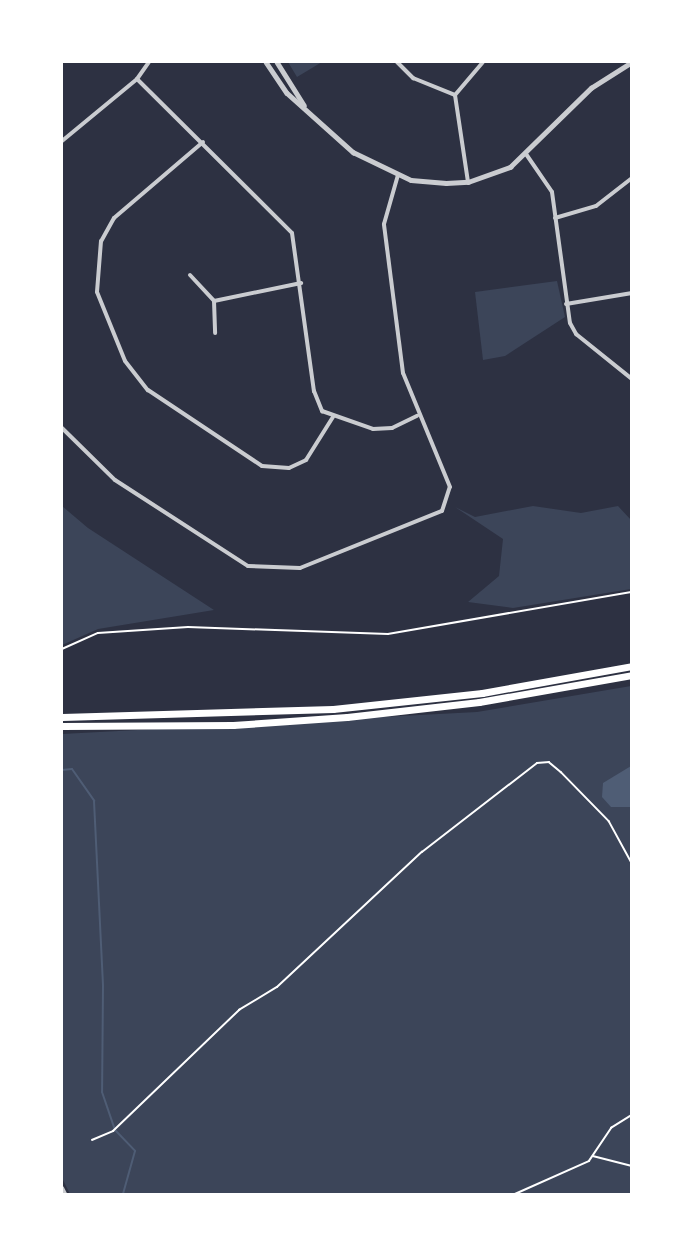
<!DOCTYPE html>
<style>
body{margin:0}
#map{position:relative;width:693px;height:1256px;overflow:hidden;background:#2d3142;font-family:Barlow,sans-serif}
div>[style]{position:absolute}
.green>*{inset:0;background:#3c4559}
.water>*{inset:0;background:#4f5d75}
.stream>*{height:2px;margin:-1px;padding:0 1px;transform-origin:1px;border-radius:1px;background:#4f5d75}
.path>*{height:1.5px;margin:-0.75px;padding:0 0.75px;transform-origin:0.75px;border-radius:0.75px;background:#fff}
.minor>*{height:4px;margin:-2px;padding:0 2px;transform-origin:2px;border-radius:2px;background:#caccd0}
.tertiary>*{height:4.5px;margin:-2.25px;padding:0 2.25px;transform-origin:2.25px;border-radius:2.25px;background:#caccd0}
.motorway>*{height:7px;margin:-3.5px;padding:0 3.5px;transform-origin:3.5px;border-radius:3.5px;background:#fff}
span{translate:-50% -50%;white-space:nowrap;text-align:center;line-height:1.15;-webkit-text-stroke:4.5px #fff;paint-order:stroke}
.frame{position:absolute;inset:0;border:63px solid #fff;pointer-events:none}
</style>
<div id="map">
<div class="green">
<i style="clip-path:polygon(288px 62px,322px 62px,297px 77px)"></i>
<i style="clip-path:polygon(557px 281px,565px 317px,505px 356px,483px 360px,475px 292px)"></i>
<i style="clip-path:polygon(62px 506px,88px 528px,214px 610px,98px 629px,62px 645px)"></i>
<i style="clip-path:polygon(533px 506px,581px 513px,618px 506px,631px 520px,631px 589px,513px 608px,468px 602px,499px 576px,503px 539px,455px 507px,475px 517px)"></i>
<i style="clip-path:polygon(631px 686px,631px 1194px,70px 1194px,62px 1178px,62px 734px,477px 712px)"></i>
</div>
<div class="water">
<i style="clip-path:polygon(631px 766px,631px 807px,611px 807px,602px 797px,603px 783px)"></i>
</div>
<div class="stream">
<i style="left:62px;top:770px;width:10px;rotate:-6deg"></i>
<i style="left:72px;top:769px;width:39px;rotate:55deg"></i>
<i style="left:94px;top:801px;width:185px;rotate:87.2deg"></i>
<i style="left:103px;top:986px;width:106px;rotate:90.5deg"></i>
<i style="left:102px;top:1092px;width:40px;rotate:71.1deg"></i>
<i style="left:115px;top:1130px;width:29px;rotate:46deg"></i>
<i style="left:135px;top:1151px;width:45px;rotate:105.6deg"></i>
</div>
<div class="path">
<i style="left:62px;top:649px;width:39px;rotate:-24deg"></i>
<i style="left:98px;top:633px;width:90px;rotate:-3.8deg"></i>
<i style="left:188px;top:627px;width:200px;rotate:2deg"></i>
<i style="left:388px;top:634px;width:248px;rotate:-9.8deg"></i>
<i style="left:92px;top:1140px;width:23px;rotate:-23deg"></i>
<i style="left:113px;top:1131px;width:175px;rotate:-43.8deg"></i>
<i style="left:239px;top:1010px;width:44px;rotate:-31.2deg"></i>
<i style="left:277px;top:987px;width:198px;rotate:-43deg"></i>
<i style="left:422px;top:852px;width:145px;rotate:-37.7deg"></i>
<i style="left:537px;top:763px;width:12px;rotate:-5deg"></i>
<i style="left:549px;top:762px;width:16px;rotate:40deg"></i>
<i style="left:561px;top:772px;width:69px;rotate:45.6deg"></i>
<i style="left:609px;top:821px;width:48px;rotate:61.3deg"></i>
<i style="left:593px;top:1156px;width:40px;rotate:14.4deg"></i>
<i style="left:515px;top:1194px;width:81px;rotate:-24deg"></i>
<i style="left:589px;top:1161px;width:40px;rotate:-56deg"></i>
<i style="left:611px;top:1128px;width:25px;rotate:-32deg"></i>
</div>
<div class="minor">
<i style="left:397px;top:62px;width:23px;rotate:45deg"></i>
<i style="left:413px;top:78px;width:45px;rotate:22deg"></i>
<i style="left:137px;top:79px;width:218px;rotate:44.8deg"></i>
<i style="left:292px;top:233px;width:160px;rotate:82.1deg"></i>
<i style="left:314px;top:391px;width:22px;rotate:68deg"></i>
<i style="left:322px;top:411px;width:54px;rotate:19.4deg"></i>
<i style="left:373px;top:429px;width:19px;rotate:-3deg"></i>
<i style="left:392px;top:428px;width:28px;rotate:-26deg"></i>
<i style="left:62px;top:141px;width:97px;rotate:-39.6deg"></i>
<i style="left:137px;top:79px;width:21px;rotate:-55deg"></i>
<i style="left:203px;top:142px;width:117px;rotate:139.5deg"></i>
<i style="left:114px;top:218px;width:26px;rotate:119deg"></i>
<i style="left:101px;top:241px;width:51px;rotate:94.5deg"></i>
<i style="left:97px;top:292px;width:74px;rotate:67.9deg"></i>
<i style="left:125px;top:361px;width:37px;rotate:52deg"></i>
<i style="left:148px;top:390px;width:137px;rotate:33.7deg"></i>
<i style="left:262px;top:466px;width:27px;rotate:4deg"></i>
<i style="left:289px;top:468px;width:19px;rotate:-25deg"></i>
<i style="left:306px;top:460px;width:51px;rotate:-57.9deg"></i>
<i style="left:526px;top:154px;width:46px;rotate:55.6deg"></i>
<i style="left:552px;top:192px;width:132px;rotate:82.2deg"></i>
<i style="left:570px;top:323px;width:13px;rotate:61deg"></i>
<i style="left:576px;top:334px;width:72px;rotate:38.8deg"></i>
<i style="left:468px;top:182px;width:88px;rotate:-98.5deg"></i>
<i style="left:455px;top:95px;width:43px;rotate:-49.7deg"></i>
<i style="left:555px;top:218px;width:43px;rotate:-16.3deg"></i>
<i style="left:596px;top:206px;width:46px;rotate:-37.9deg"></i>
<i style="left:190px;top:275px;width:35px;rotate:47deg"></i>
<i style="left:214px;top:301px;width:32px;rotate:88deg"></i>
<i style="left:214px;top:301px;width:89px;rotate:-11.7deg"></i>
<i style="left:566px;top:304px;width:67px;rotate:-9.5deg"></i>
<i style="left:62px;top:428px;width:74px;rotate:44.5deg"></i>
<i style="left:115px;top:480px;width:158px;rotate:32.9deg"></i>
<i style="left:248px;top:566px;width:52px;rotate:2.2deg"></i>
<i style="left:300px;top:568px;width:153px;rotate:-21.9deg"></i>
<i style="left:442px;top:511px;width:25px;rotate:-72deg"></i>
<i style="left:450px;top:487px;width:123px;rotate:-112.4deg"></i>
<i style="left:403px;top:373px;width:150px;rotate:-97.3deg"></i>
<i style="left:384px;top:224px;width:51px;rotate:-74.1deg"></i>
<i style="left:62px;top:1188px;width:7px;rotate:63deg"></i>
</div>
<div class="tertiary">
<i style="left:266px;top:62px;width:37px;rotate:56deg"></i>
<i style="left:287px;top:93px;width:89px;rotate:41.8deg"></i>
<i style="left:353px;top:152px;width:64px;rotate:25.8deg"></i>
<i style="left:411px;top:180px;width:35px;rotate:5deg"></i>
<i style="left:446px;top:183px;width:22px;rotate:-3deg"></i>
<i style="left:468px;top:182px;width:45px;rotate:-19.7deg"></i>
<i style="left:510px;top:167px;width:113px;rotate:-44.3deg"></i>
<i style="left:591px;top:88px;width:49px;rotate:-32.4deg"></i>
<i style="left:277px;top:62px;width:51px;rotate:57.9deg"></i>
</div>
<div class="motorway">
<i style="left:62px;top:717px;width:271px;rotate:-1.7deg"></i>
<i style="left:333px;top:709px;width:150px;rotate:-6.1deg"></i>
<i style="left:482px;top:693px;width:152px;rotate:-10.2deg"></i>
<i style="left:62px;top:726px;width:171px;rotate:-0.3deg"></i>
<i style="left:233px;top:725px;width:114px;rotate:-4deg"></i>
<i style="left:347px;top:717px;width:133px;rotate:-6.5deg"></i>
<i style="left:479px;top:702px;width:155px;rotate:-10deg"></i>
</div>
<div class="frame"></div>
</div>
